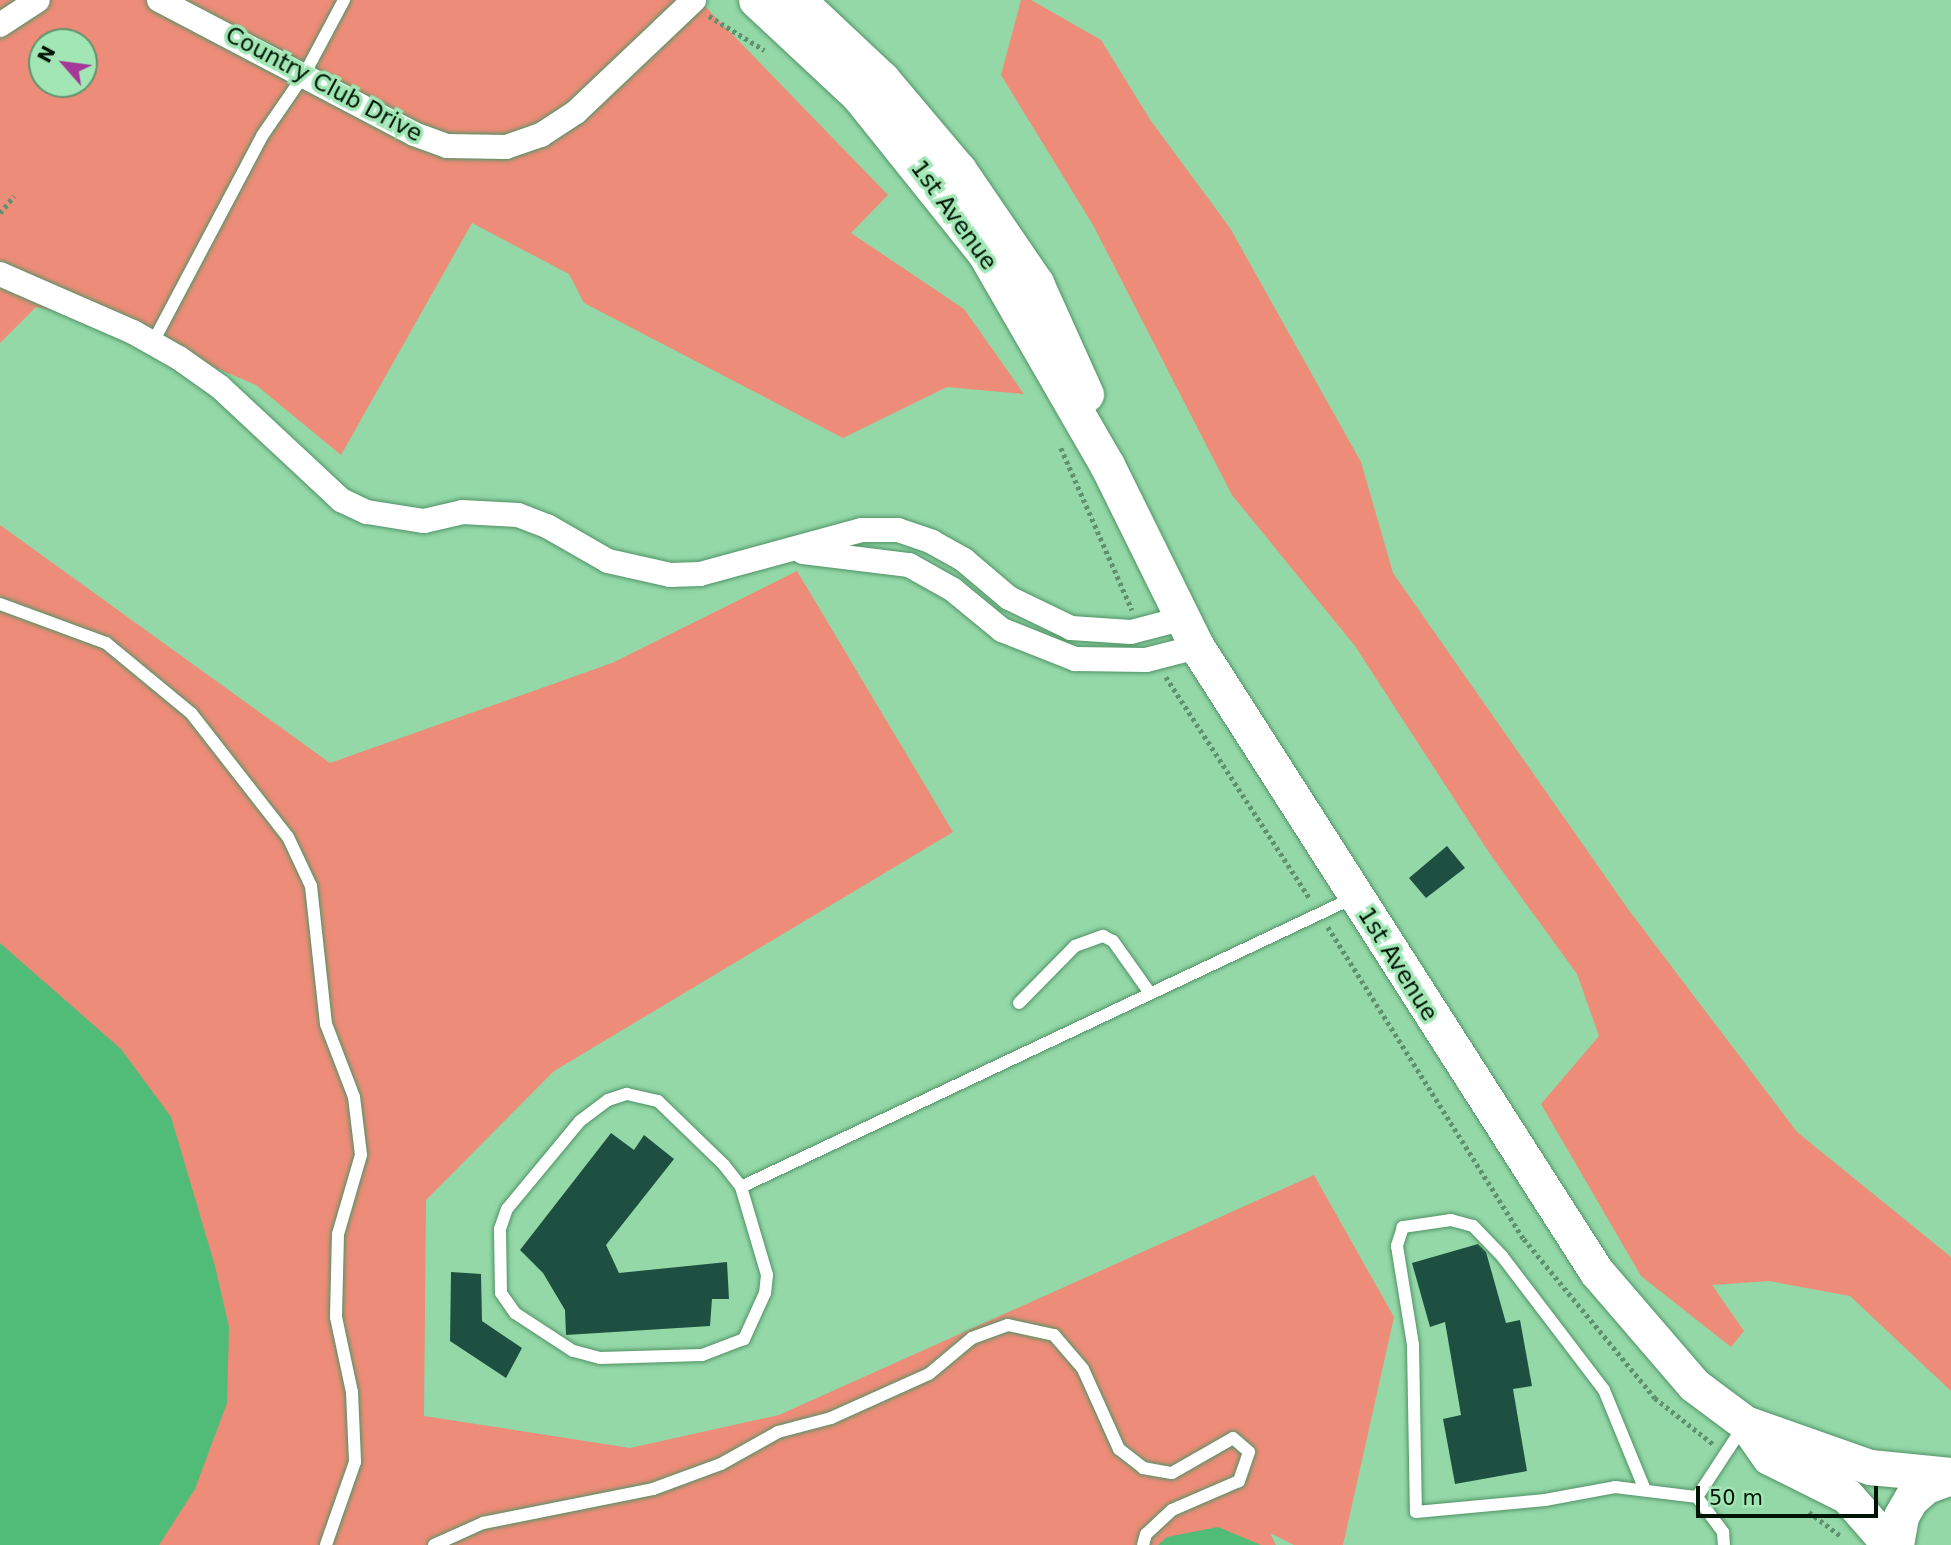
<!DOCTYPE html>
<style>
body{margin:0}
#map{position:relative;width:1951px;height:1545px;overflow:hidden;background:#94d8a8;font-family:"DejaVu Sans",sans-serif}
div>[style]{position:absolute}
.green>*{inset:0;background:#ed8c78}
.water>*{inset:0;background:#51bc78}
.building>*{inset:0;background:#1e5042}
.path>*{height:4.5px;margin-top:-2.25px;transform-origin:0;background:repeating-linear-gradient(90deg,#5e916d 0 3.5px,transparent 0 7px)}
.roads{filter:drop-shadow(0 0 2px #509265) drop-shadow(0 0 2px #509265)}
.lane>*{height:12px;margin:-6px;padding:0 6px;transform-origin:6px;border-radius:6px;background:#fff}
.street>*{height:24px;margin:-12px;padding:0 12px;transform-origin:12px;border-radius:12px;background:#fff}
.secondary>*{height:35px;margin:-17.5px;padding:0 17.5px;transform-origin:17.5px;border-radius:17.5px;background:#fff}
span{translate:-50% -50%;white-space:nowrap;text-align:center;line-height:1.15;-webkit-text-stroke:7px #a1e6b4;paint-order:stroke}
.street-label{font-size:23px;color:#001505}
.north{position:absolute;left:28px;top:28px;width:70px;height:70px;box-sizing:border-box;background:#a1e6b4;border:2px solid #61926e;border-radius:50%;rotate:298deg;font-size:19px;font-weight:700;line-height:28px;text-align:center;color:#001505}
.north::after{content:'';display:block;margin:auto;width:24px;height:32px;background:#a53898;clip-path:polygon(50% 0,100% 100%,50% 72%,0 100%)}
.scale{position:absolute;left:1696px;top:1486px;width:182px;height:32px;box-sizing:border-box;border:4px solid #001505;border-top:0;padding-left:9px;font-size:21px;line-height:24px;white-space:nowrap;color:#001505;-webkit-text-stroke:5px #a1e6b4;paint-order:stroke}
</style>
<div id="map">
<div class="green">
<i style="clip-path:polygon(evenodd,0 0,699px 0,888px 195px,851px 233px,964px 309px,1024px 394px,947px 387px,843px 438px,584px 303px,569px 274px,472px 223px,341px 455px,256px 385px,110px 323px,36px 307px,0 343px,0 0,42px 42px,84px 42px,84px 84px,42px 84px,42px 42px)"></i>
<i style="clip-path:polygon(1021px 0,1031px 0,1101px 40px,1151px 121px,1230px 228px,1361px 462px,1393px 573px,1628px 909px,1797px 1132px,1951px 1257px,1951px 1391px,1850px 1296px,1769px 1281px,1712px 1285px,1744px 1331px,1731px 1347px,1641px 1276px,1541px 1104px,1599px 1036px,1577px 974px,1490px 854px,1355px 646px,1232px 495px,1093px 225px,1001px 75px)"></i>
<i style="clip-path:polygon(0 525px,330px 763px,612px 663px,797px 571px,953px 832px,554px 1071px,426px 1200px,424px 1416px,630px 1448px,779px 1415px,1314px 1175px,1394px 1317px,1343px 1545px,1294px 1545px,1270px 1533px,1276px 1545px,0 1545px)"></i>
</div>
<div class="water">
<i style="clip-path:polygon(0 943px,121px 1049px,171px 1117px,215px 1266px,229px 1327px,227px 1403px,195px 1489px,159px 1545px,0 1545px)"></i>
<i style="clip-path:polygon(1218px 1527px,1261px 1545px,1158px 1545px,1167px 1537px)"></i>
</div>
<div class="building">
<i style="clip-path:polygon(1447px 846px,1465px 868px,1426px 898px,1409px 878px)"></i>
<i style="clip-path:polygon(611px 1133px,634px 1150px,644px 1135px,674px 1159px,606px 1245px,619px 1273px,727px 1262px,729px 1299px,712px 1299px,710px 1326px,566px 1335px,565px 1310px,543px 1273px,520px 1250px)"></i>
<i style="clip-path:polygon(1478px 1244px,1486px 1252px,1506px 1323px,1520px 1320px,1532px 1386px,1513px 1389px,1527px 1471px,1455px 1484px,1443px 1419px,1461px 1415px,1445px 1322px,1430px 1327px,1412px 1263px)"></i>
<i style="clip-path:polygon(451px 1272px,481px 1274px,482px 1321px,522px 1348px,506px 1378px,450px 1341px)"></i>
</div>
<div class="path">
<i style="left:709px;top:16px;width:65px;rotate:31.7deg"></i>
<i style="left:0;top:213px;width:22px;rotate:-51deg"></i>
<i style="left:1061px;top:448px;width:177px;rotate:66.3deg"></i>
<i style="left:1166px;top:677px;width:265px;rotate:57deg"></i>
<i style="left:1328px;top:927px;width:368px;rotate:57.9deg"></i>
<i style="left:1524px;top:1239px;width:206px;rotate:50.5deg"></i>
<i style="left:1655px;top:1398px;width:74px;rotate:38.4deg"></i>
<i style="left:1809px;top:1512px;width:40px;rotate:37deg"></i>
</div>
<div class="roads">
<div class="lane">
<i style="left:152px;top:344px;width:235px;rotate:-62.1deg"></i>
<i style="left:262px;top:136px;width:74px;rotate:-55.5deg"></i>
<i style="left:304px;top:75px;width:85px;rotate:-61.9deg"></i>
<i style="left:0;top:604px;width:113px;rotate:20.2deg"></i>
<i style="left:106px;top:643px;width:110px;rotate:39.5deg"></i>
<i style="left:191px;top:713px;width:157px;rotate:52deg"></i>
<i style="left:288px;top:837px;width:54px;rotate:64.9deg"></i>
<i style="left:311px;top:886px;width:139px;rotate:83.8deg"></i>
<i style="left:326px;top:1024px;width:78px;rotate:69deg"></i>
<i style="left:354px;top:1097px;width:58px;rotate:83.1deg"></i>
<i style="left:361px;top:1155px;width:82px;rotate:106.2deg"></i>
<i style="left:338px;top:1234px;width:83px;rotate:91.4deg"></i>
<i style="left:336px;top:1317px;width:77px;rotate:78deg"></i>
<i style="left:352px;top:1392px;width:70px;rotate:87.5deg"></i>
<i style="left:355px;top:1462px;width:88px;rotate:109.3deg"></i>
<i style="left:1019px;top:1003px;width:80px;rotate:-45.5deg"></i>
<i style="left:1075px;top:946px;width:30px;rotate:-20deg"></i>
<i style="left:1103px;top:936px;width:11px;rotate:27deg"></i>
<i style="left:1113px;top:941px;width:64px;rotate:54.6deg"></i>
<i style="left:627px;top:1094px;width:32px;rotate:13deg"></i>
<i style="left:658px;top:1101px;width:92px;rotate:44.1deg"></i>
<i style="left:724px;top:1165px;width:28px;rotate:52deg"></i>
<i style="left:741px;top:1187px;width:92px;rotate:73.5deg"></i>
<i style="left:767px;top:1275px;width:18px;rotate:96deg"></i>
<i style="left:765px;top:1293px;width:51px;rotate:114.5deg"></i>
<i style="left:744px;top:1339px;width:45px;rotate:159.1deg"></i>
<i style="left:702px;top:1355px;width:102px;rotate:178.3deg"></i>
<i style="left:600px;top:1358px;width:28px;rotate:-165deg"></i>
<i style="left:573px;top:1351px;width:69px;rotate:-146.8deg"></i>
<i style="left:515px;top:1313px;width:24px;rotate:-125deg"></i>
<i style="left:501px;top:1293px;width:64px;rotate:-90.9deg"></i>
<i style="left:500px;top:1229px;width:21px;rotate:-71deg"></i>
<i style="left:507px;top:1209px;width:114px;rotate:-50.3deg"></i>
<i style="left:580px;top:1121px;width:35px;rotate:-37deg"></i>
<i style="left:608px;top:1100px;width:20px;rotate:-18deg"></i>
<i style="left:741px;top:1187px;width:679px;rotate:-25.28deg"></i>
<i style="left:1645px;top:1490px;width:108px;rotate:-112.3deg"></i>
<i style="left:1604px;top:1390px;width:168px;rotate:-127.3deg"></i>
<i style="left:1502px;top:1256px;width:42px;rotate:-134deg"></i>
<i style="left:1473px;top:1226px;width:23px;rotate:-165deg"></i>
<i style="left:1451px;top:1220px;width:49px;rotate:171.7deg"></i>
<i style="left:1403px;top:1227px;width:20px;rotate:108deg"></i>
<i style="left:1397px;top:1246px;width:100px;rotate:80.8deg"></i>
<i style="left:1413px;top:1345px;width:167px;rotate:89deg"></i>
<i style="left:1416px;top:1512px;width:130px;rotate:-5.3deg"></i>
<i style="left:1545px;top:1500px;width:71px;rotate:-10.5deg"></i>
<i style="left:1615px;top:1487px;width:83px;rotate:7deg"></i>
<i style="left:1697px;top:1497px;width:44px;rotate:53.4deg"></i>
<i style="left:1723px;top:1532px;width:13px;rotate:86deg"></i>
<i style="left:1697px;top:1497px;width:84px;rotate:-56.7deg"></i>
<i style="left:434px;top:1545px;width:54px;rotate:-24.2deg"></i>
<i style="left:483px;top:1523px;width:173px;rotate:-11.3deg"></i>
<i style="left:653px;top:1489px;width:72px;rotate:-20.2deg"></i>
<i style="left:721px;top:1464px;width:65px;rotate:-29.3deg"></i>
<i style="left:778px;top:1432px;width:55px;rotate:-14.8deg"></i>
<i style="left:831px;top:1418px;width:107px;rotate:-24.2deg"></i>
<i style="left:929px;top:1374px;width:56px;rotate:-39.9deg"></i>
<i style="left:972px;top:1338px;width:38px;rotate:-20deg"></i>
<i style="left:1008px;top:1325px;width:47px;rotate:12.3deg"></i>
<i style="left:1054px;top:1335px;width:45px;rotate:49.5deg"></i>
<i style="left:1083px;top:1369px;width:88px;rotate:65.8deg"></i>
<i style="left:1119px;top:1449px;width:31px;rotate:38deg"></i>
<i style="left:1143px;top:1468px;width:29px;rotate:10deg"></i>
<i style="left:1172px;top:1473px;width:70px;rotate:-29.8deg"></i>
<i style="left:1233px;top:1438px;width:21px;rotate:41deg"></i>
<i style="left:1249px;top:1452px;width:31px;rotate:109deg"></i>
<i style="left:1239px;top:1481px;width:73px;rotate:156.6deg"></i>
<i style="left:1172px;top:1510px;width:35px;rotate:137deg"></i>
<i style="left:1146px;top:1534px;width:11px;rotate:105deg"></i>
</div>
<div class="street">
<i style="left:159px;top:0;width:288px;rotate:27.7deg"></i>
<i style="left:414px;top:134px;width:35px;rotate:20deg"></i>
<i style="left:447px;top:146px;width:59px;rotate:1deg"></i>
<i style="left:506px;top:147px;width:37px;rotate:-19deg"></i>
<i style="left:541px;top:135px;width:42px;rotate:-33.3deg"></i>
<i style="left:576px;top:112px;width:163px;rotate:-43.5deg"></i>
<i style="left:0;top:25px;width:45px;rotate:-33.3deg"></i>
<i style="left:0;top:274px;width:145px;rotate:23.6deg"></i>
<i style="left:133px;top:332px;width:53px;rotate:29.5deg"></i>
<i style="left:179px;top:358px;width:50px;rotate:35.3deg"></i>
<i style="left:220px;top:387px;width:166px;rotate:43deg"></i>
<i style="left:341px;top:500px;width:29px;rotate:25deg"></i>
<i style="left:367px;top:512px;width:58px;rotate:9deg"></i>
<i style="left:424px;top:521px;width:39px;rotate:-13deg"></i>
<i style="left:462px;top:512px;width:56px;rotate:3.1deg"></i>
<i style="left:518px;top:515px;width:31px;rotate:21deg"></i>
<i style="left:547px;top:526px;width:70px;rotate:29.8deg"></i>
<i style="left:608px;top:561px;width:64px;rotate:12.7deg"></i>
<i style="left:670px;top:575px;width:30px;rotate:-2deg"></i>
<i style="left:700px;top:574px;width:168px;rotate:-15.2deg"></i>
<i style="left:862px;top:530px;width:36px"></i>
<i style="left:898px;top:530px;width:36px;rotate:19deg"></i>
<i style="left:932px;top:542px;width:37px;rotate:29deg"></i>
<i style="left:964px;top:560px;width:59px;rotate:40.2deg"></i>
<i style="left:1009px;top:598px;width:69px;rotate:25.8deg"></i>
<i style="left:1071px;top:628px;width:60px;rotate:3.8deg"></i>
<i style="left:1131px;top:632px;width:52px;rotate:-14.6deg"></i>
<i style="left:803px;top:552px;width:107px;rotate:7deg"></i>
<i style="left:909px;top:565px;width:49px;rotate:29.2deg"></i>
<i style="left:952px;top:589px;width:65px;rotate:39.4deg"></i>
<i style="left:1002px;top:630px;width:79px;rotate:21.7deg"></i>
<i style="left:1075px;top:659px;width:71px;rotate:0.8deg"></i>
<i style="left:1146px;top:660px;width:53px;rotate:-14.3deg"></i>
</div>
<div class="secondary">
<i style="left:756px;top:0;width:139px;rotate:43deg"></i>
<i style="left:858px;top:95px;width:201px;rotate:51.3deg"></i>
<i style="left:984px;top:252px;width:246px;rotate:60deg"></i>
<i style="left:1107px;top:465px;width:203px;rotate:63.7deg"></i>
<i style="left:1197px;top:647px;width:741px;rotate:57.4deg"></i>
<i style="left:1596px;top:1271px;width:150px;rotate:49.3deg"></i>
<i style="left:1694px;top:1385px;width:64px;rotate:36.7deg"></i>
<i style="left:1745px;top:1423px;width:133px;rotate:19.4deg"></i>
<i style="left:1870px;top:1467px;width:81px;rotate:5.6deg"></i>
<i style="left:798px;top:0;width:115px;rotate:43.2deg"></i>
<i style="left:882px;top:79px;width:119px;rotate:49.8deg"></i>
<i style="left:959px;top:170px;width:137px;rotate:55.7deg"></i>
<i style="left:1036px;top:283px;width:122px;rotate:65.8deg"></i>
<i style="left:1745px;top:1423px;width:42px;rotate:54.8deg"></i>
<i style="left:1769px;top:1457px;width:87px;rotate:26.6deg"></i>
<i style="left:1847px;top:1496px;width:65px;rotate:48.7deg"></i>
<i style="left:1896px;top:1545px;width:29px;rotate:-80deg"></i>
<i style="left:1901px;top:1516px;width:20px;rotate:-60deg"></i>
<i style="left:1911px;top:1499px;width:20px;rotate:-41deg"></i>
<i style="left:1926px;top:1486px;width:27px;rotate:-20deg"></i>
</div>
</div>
<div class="street-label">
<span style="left:324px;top:84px;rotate:28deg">Country Club Drive</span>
<span style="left:954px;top:215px;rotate:54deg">1st Avenue</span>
<span style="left:1398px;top:964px;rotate:58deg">1st Avenue</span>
</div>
<div class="north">N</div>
<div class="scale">50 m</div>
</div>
